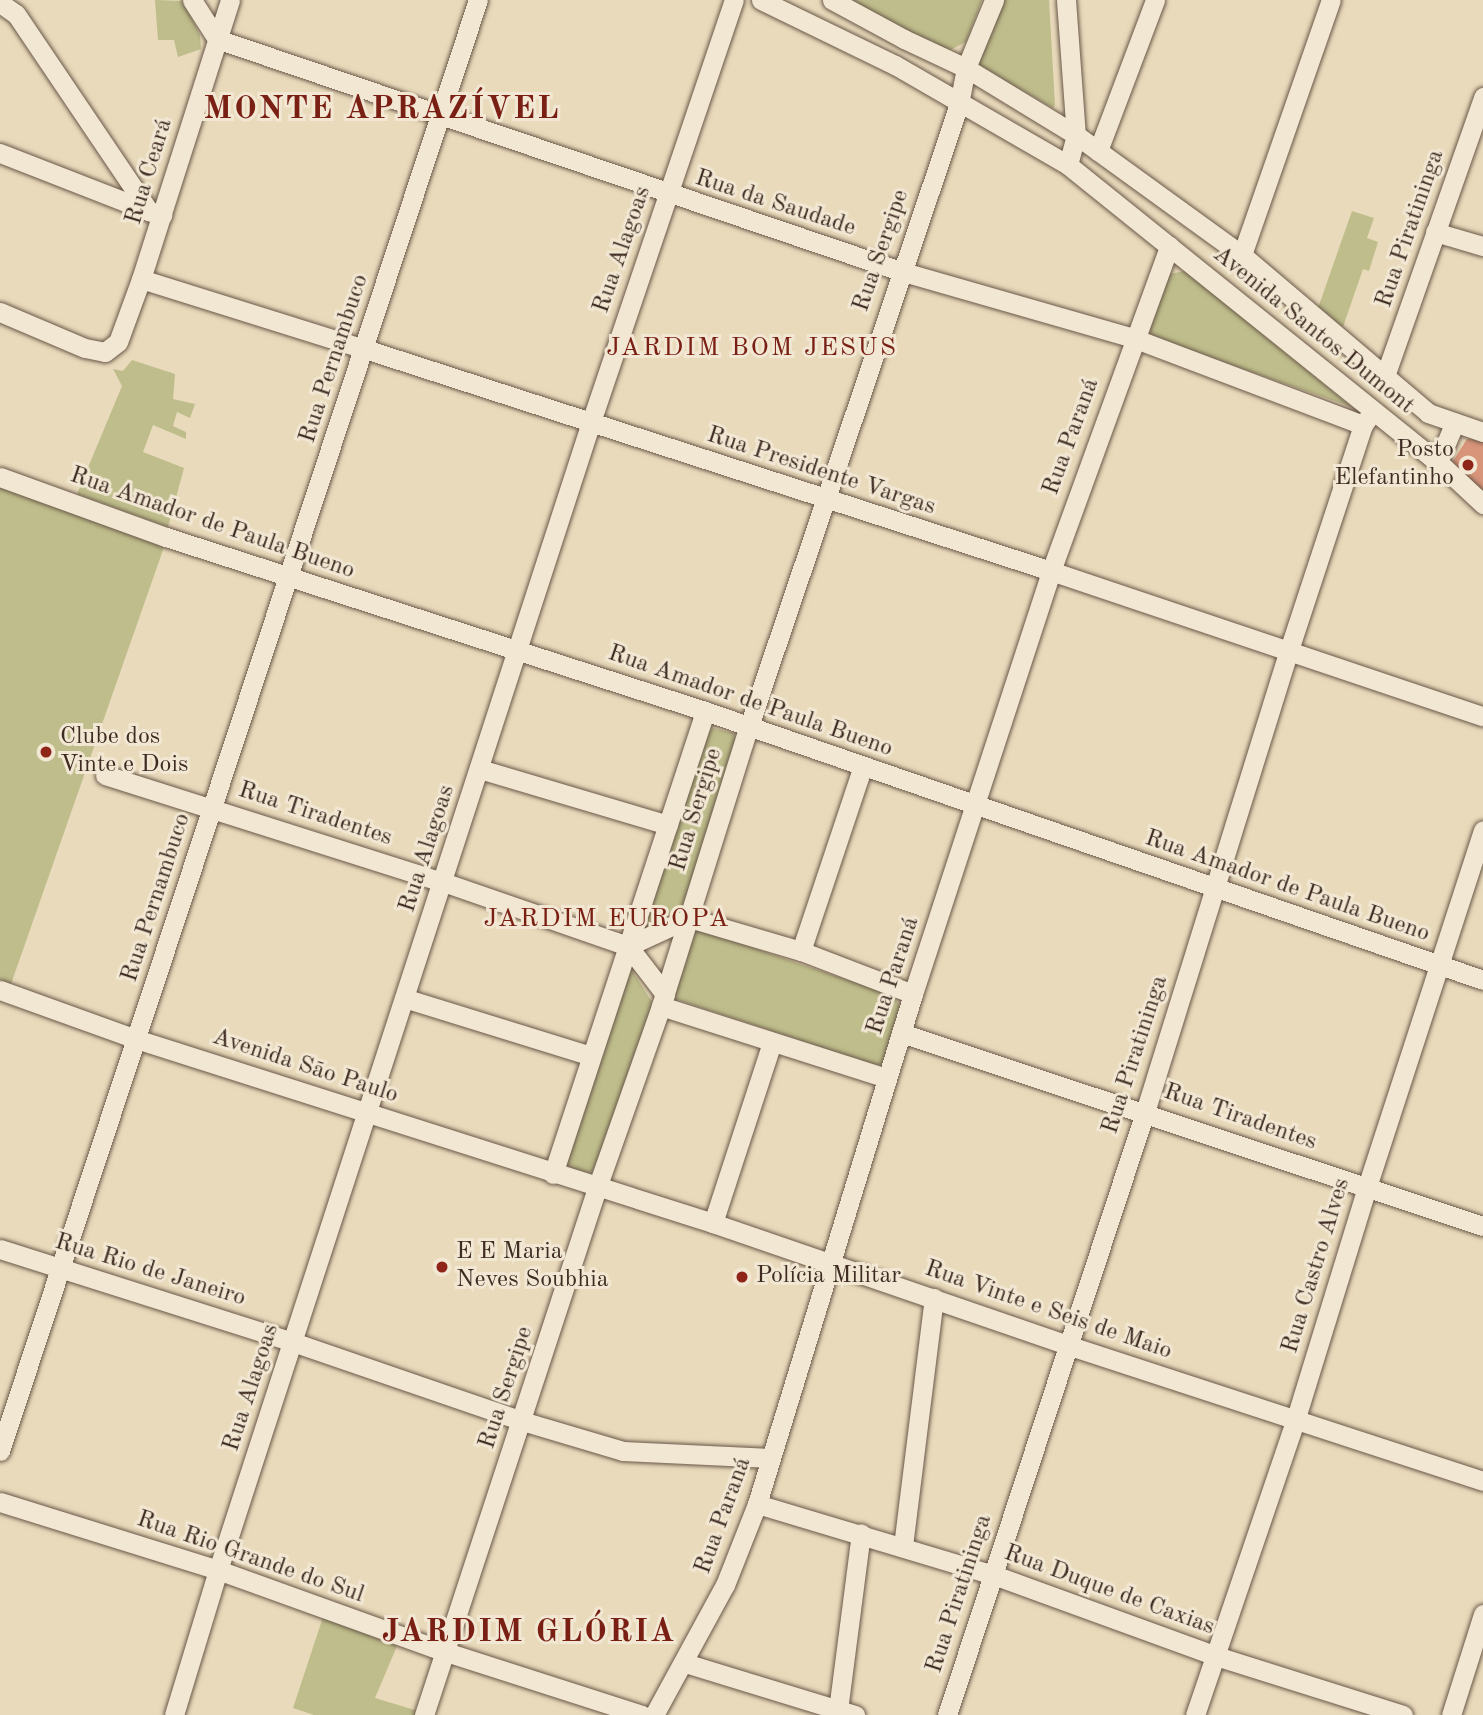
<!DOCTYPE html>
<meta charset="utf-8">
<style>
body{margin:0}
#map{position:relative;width:1483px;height:1715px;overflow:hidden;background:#e9dabb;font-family:"Old Standard TT",serif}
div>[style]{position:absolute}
.green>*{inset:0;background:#bebd8b}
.building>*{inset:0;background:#d8957a}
.roads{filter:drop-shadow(0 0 2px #695748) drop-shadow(0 0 2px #695748)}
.minor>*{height:19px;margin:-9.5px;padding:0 9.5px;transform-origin:9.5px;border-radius:9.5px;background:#f1e7d3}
.dots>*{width:19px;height:19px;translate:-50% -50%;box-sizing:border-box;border:4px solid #f1e7d3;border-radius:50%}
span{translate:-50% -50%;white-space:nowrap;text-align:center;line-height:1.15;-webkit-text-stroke:6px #f1e7d3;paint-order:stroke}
.street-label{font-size:24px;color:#3e2b22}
.poi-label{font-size:24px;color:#3e2b22}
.right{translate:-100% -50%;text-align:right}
.left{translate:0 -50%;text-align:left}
.neighbourhood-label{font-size:26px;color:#7a1f14;letter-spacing:2px}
.district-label{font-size:32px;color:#7a1f14;font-weight:700;letter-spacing:2px}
</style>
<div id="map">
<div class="green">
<i style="clip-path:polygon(155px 0,183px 1px,200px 35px,201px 49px,178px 57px,174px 40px,158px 40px)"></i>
<i style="clip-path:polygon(846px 0,982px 0,966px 42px,946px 52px)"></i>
<i style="clip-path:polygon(1001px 0,1049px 0,1055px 105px,1053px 108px,978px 65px)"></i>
<i style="clip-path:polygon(1352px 211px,1374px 218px,1367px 238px,1378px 242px,1369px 271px,1363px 269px,1343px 327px,1318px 308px)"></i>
<i style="clip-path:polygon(1185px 271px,1352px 407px,1154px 338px,1147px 326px,1169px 274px)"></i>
<i style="clip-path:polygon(132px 360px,175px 374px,173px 399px,195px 404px,190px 418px,177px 412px,173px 426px,186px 432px,186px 439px,153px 425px,143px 452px,184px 468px,168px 527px,77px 494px,122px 386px,113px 369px,123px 371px)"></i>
<i style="clip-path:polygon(0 485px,164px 547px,11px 984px,0 980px)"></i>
<i style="clip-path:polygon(713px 728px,733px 733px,737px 742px,687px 905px,651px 924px,646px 918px,704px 733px)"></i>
<i style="clip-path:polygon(698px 929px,894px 996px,900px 1007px,884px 1064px,875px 1065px,675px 999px,671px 991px,690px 932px)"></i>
<i style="clip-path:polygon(633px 972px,654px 1005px,599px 1167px,589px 1173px,569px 1169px,566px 1158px,626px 975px)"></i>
<i style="clip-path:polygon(323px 1617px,397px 1646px,375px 1698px,418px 1711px,416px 1715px,314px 1715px,293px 1708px)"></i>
</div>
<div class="building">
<i style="clip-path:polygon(1476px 438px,1483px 441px,1483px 493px,1455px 469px,1453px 461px,1467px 439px)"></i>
</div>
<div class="roads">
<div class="minor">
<i style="left:192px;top:0;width:46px;rotate:57.3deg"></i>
<i style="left:217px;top:39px;width:721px;rotate:18.76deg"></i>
<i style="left:900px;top:271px;width:242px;rotate:16deg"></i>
<i style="left:1133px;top:338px;width:246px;rotate:20.7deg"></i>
<i style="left:761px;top:0;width:149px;rotate:25.9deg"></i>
<i style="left:895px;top:65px;width:200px;rotate:30deg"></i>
<i style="left:1068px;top:165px;width:474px;rotate:38.8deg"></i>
<i style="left:1438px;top:462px;width:62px;rotate:43deg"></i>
<i style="left:832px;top:0;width:82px;rotate:28.4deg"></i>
<i style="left:904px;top:39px;width:68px;rotate:25.1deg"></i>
<i style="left:966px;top:68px;width:129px;rotate:31.3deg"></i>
<i style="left:1076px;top:135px;width:205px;rotate:35.9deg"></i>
<i style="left:1242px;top:255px;width:244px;rotate:40.3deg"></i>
<i style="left:1428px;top:413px;width:58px;rotate:19.1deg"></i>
<i style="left:1066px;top:0;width:135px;rotate:85.8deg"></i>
<i style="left:1076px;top:135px;width:31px;rotate:105deg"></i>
<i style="left:0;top:3px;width:19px;rotate:35deg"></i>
<i style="left:16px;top:14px;width:238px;rotate:56deg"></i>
<i style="left:149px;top:211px;width:14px;rotate:17deg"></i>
<i style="left:1098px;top:151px;width:161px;rotate:-69.3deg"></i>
<i style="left:0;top:153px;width:160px;rotate:21.3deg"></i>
<i style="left:1435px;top:232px;width:50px;rotate:16.3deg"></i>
<i style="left:1242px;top:255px;width:270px;rotate:-70.8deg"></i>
<i style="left:141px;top:279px;width:235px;rotate:17.4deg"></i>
<i style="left:365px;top:349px;width:721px;rotate:17.93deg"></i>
<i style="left:1051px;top:571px;width:456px;rotate:18.6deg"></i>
<i style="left:0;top:312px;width:92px;rotate:23deg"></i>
<i style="left:85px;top:348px;width:20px;rotate:11deg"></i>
<i style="left:105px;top:352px;width:16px;rotate:-38deg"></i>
<i style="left:118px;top:342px;width:67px;rotate:-69.9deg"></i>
<i style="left:141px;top:279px;width:293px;rotate:-72.3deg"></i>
<i style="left:1385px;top:376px;width:296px;rotate:-70.6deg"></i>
<i style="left:1438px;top:462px;width:43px;rotate:-67deg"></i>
<i style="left:0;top:477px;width:177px;rotate:19.9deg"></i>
<i style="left:166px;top:537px;width:566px;rotate:17.89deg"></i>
<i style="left:705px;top:711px;width:823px;rotate:19.07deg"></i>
<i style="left:480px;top:769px;width:196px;rotate:16.6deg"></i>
<i style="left:105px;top:775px;width:355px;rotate:17.6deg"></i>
<i style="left:443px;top:882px;width:196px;rotate:19.1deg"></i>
<i style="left:628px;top:946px;width:61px;rotate:52.4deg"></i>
<i style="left:628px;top:946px;width:67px;rotate:-24.7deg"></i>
<i style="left:689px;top:918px;width:117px;rotate:16.4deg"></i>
<i style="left:801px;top:951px;width:120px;rotate:21deg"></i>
<i style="left:801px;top:951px;width:195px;rotate:-71.5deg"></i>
<i style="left:0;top:990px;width:145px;rotate:19.8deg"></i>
<i style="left:136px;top:1039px;width:606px;rotate:17.69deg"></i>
<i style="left:713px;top:1223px;width:374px;rotate:19deg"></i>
<i style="left:1067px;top:1345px;width:438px;rotate:18.1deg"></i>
<i style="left:404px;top:998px;width:196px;rotate:17.2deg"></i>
<i style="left:661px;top:1006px;width:237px;rotate:17.7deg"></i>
<i style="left:901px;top:1033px;width:613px;rotate:18.35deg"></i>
<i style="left:553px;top:1174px;width:487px;rotate:-71.8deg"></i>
<i style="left:713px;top:1223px;width:189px;rotate:-71.9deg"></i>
<i style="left:0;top:1249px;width:307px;rotate:17.6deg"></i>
<i style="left:293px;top:1342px;width:242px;rotate:19deg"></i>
<i style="left:522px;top:1421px;width:105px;rotate:16.5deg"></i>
<i style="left:623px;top:1451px;width:148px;rotate:2.7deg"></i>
<i style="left:0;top:1451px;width:1528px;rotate:-71.77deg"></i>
<i style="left:0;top:1502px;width:228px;rotate:17.3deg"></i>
<i style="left:218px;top:1570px;width:242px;rotate:19.8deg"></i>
<i style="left:446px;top:1652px;width:206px;rotate:17.8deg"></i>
<i style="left:757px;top:1504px;width:244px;rotate:16.7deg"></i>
<i style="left:991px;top:1574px;width:239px;rotate:20deg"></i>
<i style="left:1216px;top:1656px;width:196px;rotate:17.5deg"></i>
<i style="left:903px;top:1546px;width:250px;rotate:-82.9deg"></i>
<i style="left:685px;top:1663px;width:178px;rotate:17deg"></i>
<i style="left:838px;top:1710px;width:178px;rotate:-82.6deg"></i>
<i style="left:174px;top:1715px;width:152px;rotate:-73.1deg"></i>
<i style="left:218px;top:1570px;width:1207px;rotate:-72deg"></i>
<i style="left:591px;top:422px;width:446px;rotate:-71.3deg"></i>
<i style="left:424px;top:1715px;width:555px;rotate:-71.83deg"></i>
<i style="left:597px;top:1188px;width:193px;rotate:-70.6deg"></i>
<i style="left:661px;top:1006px;width:294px;rotate:-72.6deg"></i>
<i style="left:749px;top:726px;width:656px;rotate:-71.34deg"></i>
<i style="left:959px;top:104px;width:37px;rotate:-79deg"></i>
<i style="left:966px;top:68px;width:74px;rotate:-67.6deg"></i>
<i style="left:654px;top:1715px;width:148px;rotate:-61.4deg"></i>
<i style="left:725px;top:1585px;width:87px;rotate:-68.4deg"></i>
<i style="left:757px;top:1504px;width:533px;rotate:-72.99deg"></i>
<i style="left:913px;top:994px;width:445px;rotate:-71.9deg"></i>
<i style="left:1051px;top:571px;width:346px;rotate:-70deg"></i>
<i style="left:947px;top:1715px;width:635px;rotate:-71.82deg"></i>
<i style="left:1145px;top:1112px;width:484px;rotate:-72.7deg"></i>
<i style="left:1289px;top:650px;width:237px;rotate:-71.8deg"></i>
<i style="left:1363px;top:425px;width:17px;rotate:-54deg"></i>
<i style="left:1195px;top:1715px;width:314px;rotate:-71.2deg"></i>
<i style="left:1296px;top:1418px;width:242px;rotate:-72.9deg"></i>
<i style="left:1367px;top:1187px;width:375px;rotate:-72deg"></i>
<i style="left:1451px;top:1715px;width:106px;rotate:-72.4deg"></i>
</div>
</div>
<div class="dots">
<i style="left:1468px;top:465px;background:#8f2418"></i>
<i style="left:46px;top:752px;background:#8f2418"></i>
<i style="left:442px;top:1267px;background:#8f2418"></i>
<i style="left:742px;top:1277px;background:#8f2418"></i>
</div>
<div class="street-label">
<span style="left:150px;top:172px;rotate:-73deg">Rua Ceará</span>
<span style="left:775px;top:204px;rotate:18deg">Rua da Saudade</span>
<span style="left:1411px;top:229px;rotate:-71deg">Rua Piratininga</span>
<span style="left:623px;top:250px;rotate:-71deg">Rua Alagoas</span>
<span style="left:882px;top:251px;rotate:-71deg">Rua Sergipe</span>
<span style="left:1313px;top:331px;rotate:39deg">Avenida Santos Dumont</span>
<span style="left:335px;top:359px;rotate:-72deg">Rua Pernambuco</span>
<span style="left:1072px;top:437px;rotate:-70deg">Rua Paraná</span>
<span style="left:821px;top:472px;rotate:18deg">Rua Presidente Vargas</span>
<span style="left:212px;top:524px;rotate:19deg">Rua Amador de Paula Bueno</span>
<span style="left:750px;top:702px;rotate:19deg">Rua Amador de Paula Bueno</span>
<span style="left:697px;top:810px;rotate:-73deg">Rua Sergipe</span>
<span style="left:315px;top:815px;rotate:18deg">Rua Tiradentes</span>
<span style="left:428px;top:849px;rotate:-72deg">Rua Alagoas</span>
<span style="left:1287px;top:887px;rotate:19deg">Rua Amador de Paula Bueno</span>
<span style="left:157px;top:898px;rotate:-72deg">Rua Pernambuco</span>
<span style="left:894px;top:976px;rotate:-72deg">Rua Paraná</span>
<span style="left:1136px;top:1055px;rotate:-72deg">Rua Piratininga</span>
<span style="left:305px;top:1067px;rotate:18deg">Avenida São Paulo</span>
<span style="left:1240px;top:1118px;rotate:19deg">Rua Tiradentes</span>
<span style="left:1317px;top:1266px;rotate:-73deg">Rua Castro Alves</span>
<span style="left:150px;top:1271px;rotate:17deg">Rua Rio de Janeiro</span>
<span style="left:1048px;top:1311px;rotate:19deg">Rua Vinte e Seis de Maio</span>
<span style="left:252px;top:1388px;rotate:-72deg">Rua Alagoas</span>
<span style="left:507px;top:1388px;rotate:-72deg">Rua Sergipe</span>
<span style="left:724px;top:1516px;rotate:-70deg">Rua Paraná</span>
<span style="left:250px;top:1558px;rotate:19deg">Rua Rio Grande do Sul</span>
<span style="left:1109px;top:1591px;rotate:20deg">Rua Duque de Caxias</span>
<span style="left:960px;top:1594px;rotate:-72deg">Rua Piratininga</span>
</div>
<div class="poi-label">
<span class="right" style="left:1454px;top:465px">Posto<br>Elefantinho</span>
<span class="left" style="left:60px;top:752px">Clube dos<br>Vinte e Dois</span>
<span class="left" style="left:456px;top:1267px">E E Maria<br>Neves Soubhia</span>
<span class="left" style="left:756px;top:1277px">Polícia Militar</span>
</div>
<div class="neighbourhood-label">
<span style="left:752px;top:349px">JARDIM BOM JESUS</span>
<span style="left:607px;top:920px">JARDIM EUROPA</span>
</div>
<div class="district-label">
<span style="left:382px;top:110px">MONTE APRAZÍVEL</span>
<span style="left:529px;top:1633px">JARDIM GLÓRIA</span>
</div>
</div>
